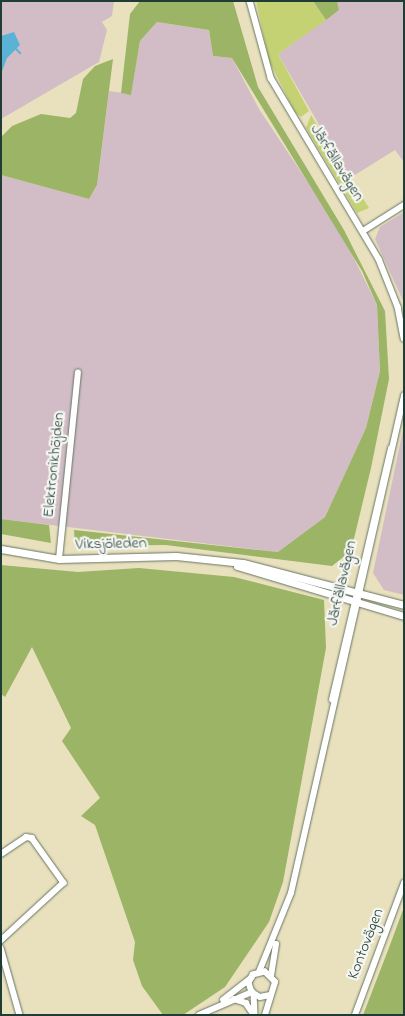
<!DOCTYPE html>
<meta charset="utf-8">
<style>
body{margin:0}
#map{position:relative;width:405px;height:1016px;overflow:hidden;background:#e9e1be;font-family:"Indie Flower",sans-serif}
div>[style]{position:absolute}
.industrial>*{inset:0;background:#d2bdc6}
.green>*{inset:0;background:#c5d274}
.forest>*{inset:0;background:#9cb466}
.water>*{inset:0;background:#5ab3d7}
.stream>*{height:2px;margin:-1px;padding:0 1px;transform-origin:1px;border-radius:1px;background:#5ab3d7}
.roads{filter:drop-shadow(0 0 1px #667664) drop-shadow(0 0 1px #667664)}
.minor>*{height:5.5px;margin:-2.75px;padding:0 2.75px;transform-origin:2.75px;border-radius:2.75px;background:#fff}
.major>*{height:7px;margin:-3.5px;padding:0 3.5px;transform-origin:3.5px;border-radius:3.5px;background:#fff}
span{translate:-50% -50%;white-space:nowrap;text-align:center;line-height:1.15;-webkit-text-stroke:4.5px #f6f6f2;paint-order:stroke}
.street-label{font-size:16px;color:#1f3d34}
.frame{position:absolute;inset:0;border:2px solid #1f3d34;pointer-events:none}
</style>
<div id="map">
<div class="industrial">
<i style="clip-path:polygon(1px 1px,114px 1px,112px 16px,102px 22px,107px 30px,99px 62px,1px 119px)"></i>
<i style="clip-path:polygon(337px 1px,404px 1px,404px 162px,395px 150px,350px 178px,278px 54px,339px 10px)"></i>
<i style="clip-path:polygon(157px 22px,209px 30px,213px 56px,232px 58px,259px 109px,341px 232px,377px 305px,380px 371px,366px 428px,325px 517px,278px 552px,1px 519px,1px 175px,89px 199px,97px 185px,109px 91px,131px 94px,140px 41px)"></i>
<i style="clip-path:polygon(404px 212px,404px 303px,375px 239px,380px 227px)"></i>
<i style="clip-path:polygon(404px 425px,404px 595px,384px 590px,373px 573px)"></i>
</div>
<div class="green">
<i style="clip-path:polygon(256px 1px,313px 1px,326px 20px,278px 54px,309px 111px,301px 117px,295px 112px,269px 61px)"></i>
<i style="clip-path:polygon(311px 115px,350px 178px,369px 208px,357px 213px,306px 128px)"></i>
</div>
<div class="forest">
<i style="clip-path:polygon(140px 1px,233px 1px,258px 87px,344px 230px,385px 311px,389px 379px,371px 468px,351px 551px,332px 566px,166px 545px,75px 546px,74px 530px,278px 552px,325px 517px,366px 428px,380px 371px,377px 305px,362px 271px,232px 58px,213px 56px,209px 30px,157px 22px,140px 41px,131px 95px,121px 93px,130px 14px)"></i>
<i style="clip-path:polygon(313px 1px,337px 1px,339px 10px,326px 20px)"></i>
<i style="clip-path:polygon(113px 59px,97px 185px,89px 199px,1px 175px,1px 137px,12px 126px,41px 114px,70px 118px,76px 113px,83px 79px,95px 66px)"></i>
<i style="clip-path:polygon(1px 519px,49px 525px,51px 543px,1px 534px)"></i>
<i style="clip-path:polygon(1px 565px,78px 572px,139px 568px,234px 577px,324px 600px,326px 648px,283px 882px,269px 922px,225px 987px,183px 1015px,163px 1015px,142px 986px,133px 960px,135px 942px,95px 825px,81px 816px,100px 798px,62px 741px,71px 728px,32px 647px,5px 697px,1px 694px)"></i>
<i style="clip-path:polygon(404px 907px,404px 1015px,363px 1015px,390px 945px)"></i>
</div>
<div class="water">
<i style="clip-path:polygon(14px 32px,20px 45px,7px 58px,1px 74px,1px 36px)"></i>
</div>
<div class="stream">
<i style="left:16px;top:49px;width:6px;rotate:45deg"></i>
</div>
<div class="roads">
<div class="minor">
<i style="left:250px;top:1px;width:80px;rotate:74.7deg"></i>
<i style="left:271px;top:78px;width:211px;rotate:59.2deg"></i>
<i style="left:379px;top:259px;width:52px;rotate:68.4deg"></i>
<i style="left:398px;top:307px;width:32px;rotate:79deg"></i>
<i style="left:363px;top:231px;width:49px;rotate:-32.4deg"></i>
<i style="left:59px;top:559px;width:187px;rotate:-84.2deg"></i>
<i style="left:332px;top:700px;width:258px;rotate:-76.8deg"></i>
<i style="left:1px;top:854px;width:30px;rotate:-34deg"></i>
<i style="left:26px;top:837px;width:6px;rotate:9deg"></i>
<i style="left:32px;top:838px;width:55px;rotate:54.6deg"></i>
<i style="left:64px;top:883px;width:86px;rotate:137.4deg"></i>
<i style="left:1px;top:948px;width:70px;rotate:74.2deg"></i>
<i style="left:259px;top:972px;width:85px;rotate:-67.9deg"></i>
<i style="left:291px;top:893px;width:510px;rotate:-77.19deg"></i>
<i style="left:271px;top:976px;width:32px;rotate:-81deg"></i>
<i style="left:254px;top:995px;width:18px;rotate:87deg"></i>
<i style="left:234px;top:999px;width:13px;rotate:18deg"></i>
<i style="left:246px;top:1003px;width:14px;rotate:56deg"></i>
<i style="left:223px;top:1000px;width:36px;rotate:-38deg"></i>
<i style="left:199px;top:1015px;width:58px;rotate:-23.5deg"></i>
<i style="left:265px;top:1015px;width:34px;rotate:-73deg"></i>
<i style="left:275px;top:982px;width:14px;rotate:-135deg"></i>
<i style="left:265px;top:972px;width:12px;rotate:166deg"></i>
<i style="left:253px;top:975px;width:9px;rotate:117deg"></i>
<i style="left:249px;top:983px;width:9px;rotate:72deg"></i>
<i style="left:252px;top:992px;width:9px;rotate:32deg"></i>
<i style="left:260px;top:997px;width:10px;rotate:-11deg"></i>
<i style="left:355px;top:1015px;width:141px;rotate:-69.6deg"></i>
</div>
<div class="major">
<i style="left:1px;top:549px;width:59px;rotate:9.8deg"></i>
<i style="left:59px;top:559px;width:117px;rotate:-1.5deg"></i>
<i style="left:176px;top:556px;width:67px;rotate:6deg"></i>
<i style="left:243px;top:563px;width:166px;rotate:14.6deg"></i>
<i style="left:237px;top:566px;width:174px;rotate:16.7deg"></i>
</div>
</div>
<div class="street-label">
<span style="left:337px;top:163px;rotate:58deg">Järfällavägen</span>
<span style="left:54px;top:465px;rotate:-84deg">Elektronikhöjden</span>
<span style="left:111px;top:544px;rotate:-1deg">Viksjöleden</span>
<span style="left:342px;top:583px;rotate:-77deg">Järfällavägen</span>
<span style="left:366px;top:944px;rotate:-69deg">Kontovägen</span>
</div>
<div class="frame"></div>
</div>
